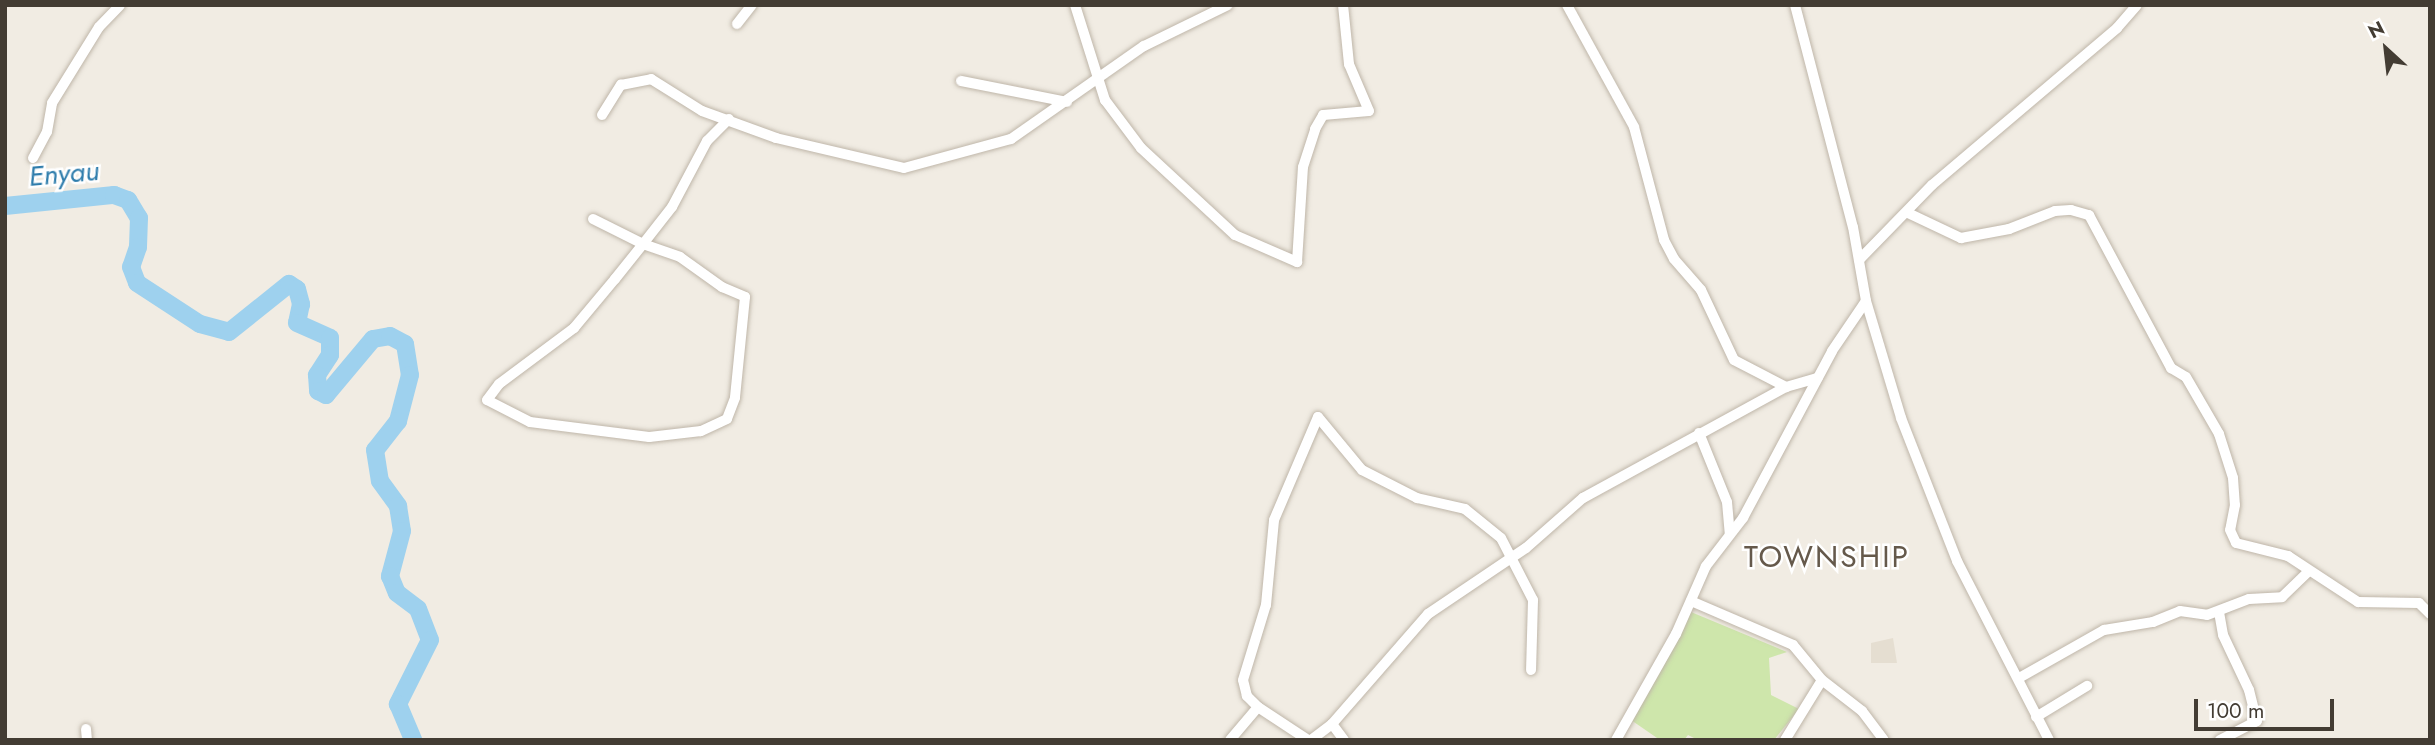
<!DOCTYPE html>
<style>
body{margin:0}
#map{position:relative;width:2435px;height:745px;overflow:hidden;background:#f1ece3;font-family:Jost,sans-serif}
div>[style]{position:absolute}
.residential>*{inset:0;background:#e5ded1}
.green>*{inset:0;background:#cee6ab}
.river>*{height:18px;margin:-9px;padding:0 9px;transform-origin:9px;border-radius:9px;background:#9ed1ee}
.roads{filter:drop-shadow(0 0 2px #bfb6a9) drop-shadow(0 0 2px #bfb6a9)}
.street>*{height:10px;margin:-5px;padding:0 5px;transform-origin:5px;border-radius:5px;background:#fff}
span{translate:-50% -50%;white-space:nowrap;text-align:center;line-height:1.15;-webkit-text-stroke:5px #fff;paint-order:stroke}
.water-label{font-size:28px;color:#2f7dac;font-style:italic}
.quarter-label{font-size:30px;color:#65594b;letter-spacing:2px}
.frame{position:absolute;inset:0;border:7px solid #433c33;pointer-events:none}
.north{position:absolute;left:2351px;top:14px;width:70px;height:70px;-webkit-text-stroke:5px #fff;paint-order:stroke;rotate:333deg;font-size:19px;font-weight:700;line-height:28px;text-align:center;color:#433c33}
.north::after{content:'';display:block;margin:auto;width:24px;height:32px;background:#433c33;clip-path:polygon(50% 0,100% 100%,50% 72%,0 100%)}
.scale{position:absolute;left:2194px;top:699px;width:140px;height:32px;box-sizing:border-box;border:4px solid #433c33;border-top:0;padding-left:9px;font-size:21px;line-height:24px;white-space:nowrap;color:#433c33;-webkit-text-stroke:5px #fff;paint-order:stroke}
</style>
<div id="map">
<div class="residential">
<i style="clip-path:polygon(1893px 638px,1897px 663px,1871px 663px,1871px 643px)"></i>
</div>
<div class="green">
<i style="clip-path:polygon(1691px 612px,1787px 652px,1769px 658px,1771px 695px,1799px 709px,1774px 740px,1698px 740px,1688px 735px,1684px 740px,1660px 740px,1631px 720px)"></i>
</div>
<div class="river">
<i style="left:5px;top:206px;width:110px;rotate:-5.8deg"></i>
<i style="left:114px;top:195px;width:15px;rotate:20deg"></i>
<i style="left:128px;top:200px;width:21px;rotate:59deg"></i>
<i style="left:139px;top:218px;width:29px;rotate:92deg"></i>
<i style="left:138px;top:247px;width:21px;rotate:109deg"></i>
<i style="left:131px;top:267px;width:17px;rotate:69deg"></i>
<i style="left:137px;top:283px;width:75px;rotate:33.1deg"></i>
<i style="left:200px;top:324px;width:30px;rotate:15deg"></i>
<i style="left:229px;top:332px;width:77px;rotate:-38.7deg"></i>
<i style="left:289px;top:284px;width:9px;rotate:32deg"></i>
<i style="left:297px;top:289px;width:16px;rotate:75deg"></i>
<i style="left:301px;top:304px;width:19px;rotate:102deg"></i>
<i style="left:297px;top:323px;width:36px;rotate:24deg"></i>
<i style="left:330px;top:338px;width:17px;rotate:90deg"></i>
<i style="left:330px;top:355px;width:24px;rotate:123deg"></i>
<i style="left:317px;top:375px;width:16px;rotate:86deg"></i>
<i style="left:318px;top:391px;width:9px;rotate:27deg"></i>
<i style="left:326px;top:395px;width:73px;rotate:-50deg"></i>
<i style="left:373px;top:339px;width:17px;rotate:-10deg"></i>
<i style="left:390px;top:336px;width:17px;rotate:28deg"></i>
<i style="left:405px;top:344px;width:31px;rotate:81deg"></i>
<i style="left:410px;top:375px;width:48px;rotate:104.6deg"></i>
<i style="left:398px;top:421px;width:37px;rotate:128deg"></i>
<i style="left:375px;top:450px;width:31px;rotate:81deg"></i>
<i style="left:380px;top:481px;width:31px;rotate:54deg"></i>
<i style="left:398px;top:506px;width:25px;rotate:81deg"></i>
<i style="left:402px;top:531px;width:47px;rotate:104.9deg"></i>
<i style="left:390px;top:576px;width:18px;rotate:68deg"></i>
<i style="left:397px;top:593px;width:26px;rotate:37deg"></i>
<i style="left:418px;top:609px;width:33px;rotate:69deg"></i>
<i style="left:430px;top:640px;width:72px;rotate:116.6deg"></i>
<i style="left:398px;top:704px;width:39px;rotate:67deg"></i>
</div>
<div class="roads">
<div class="street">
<i style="left:1075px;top:5px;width:100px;rotate:72.5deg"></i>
<i style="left:1105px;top:100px;width:60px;rotate:53.1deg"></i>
<i style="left:1141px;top:148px;width:128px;rotate:42.8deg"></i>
<i style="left:1235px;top:235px;width:68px;rotate:23.5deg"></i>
<i style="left:1297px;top:262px;width:95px;rotate:-86.4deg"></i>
<i style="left:1303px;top:167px;width:40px;rotate:-72deg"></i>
<i style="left:1315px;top:129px;width:16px;rotate:-60deg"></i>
<i style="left:1323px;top:115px;width:46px;rotate:-5deg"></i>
<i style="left:1369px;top:111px;width:51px;rotate:-113.1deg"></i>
<i style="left:1349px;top:64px;width:59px;rotate:-95.8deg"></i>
<i style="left:1567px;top:5px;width:139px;rotate:61.2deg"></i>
<i style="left:1634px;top:127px;width:117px;rotate:75.1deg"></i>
<i style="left:1664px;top:240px;width:21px;rotate:62deg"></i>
<i style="left:1674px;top:259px;width:41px;rotate:48.9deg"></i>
<i style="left:1701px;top:290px;width:77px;rotate:64.8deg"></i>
<i style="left:1734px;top:360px;width:59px;rotate:27.4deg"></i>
<i style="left:1795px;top:5px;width:229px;rotate:75.4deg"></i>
<i style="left:1853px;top:227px;width:75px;rotate:80deg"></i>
<i style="left:1866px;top:301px;width:122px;rotate:73.3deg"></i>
<i style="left:1901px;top:418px;width:154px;rotate:68.6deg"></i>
<i style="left:1957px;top:561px;width:201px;rotate:62.8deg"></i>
<i style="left:737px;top:24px;width:24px;rotate:-52deg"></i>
<i style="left:961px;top:81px;width:108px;rotate:11.2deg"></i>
<i style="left:602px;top:115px;width:36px;rotate:-58deg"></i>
<i style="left:621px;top:85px;width:31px;rotate:-11deg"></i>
<i style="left:651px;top:79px;width:60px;rotate:32.1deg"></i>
<i style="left:702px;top:111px;width:79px;rotate:20deg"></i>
<i style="left:776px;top:138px;width:131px;rotate:13.2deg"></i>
<i style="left:904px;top:168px;width:111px;rotate:-15.2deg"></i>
<i style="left:1011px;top:139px;width:162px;rotate:-35deg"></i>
<i style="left:1144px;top:46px;width:93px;rotate:-26deg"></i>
<i style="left:33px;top:158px;width:30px;rotate:-62deg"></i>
<i style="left:47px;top:132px;width:29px;rotate:-80deg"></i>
<i style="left:52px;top:103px;width:89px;rotate:-58.3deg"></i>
<i style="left:99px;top:27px;width:30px;rotate:-46deg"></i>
<i style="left:1908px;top:213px;width:59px;rotate:25.3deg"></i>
<i style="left:1961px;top:238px;width:49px;rotate:-10.6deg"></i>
<i style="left:2009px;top:229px;width:49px;rotate:-21.4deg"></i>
<i style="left:2055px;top:211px;width:16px;rotate:-4deg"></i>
<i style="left:2071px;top:210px;width:19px;rotate:16deg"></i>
<i style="left:2089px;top:215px;width:174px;rotate:61.8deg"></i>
<i style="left:2171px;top:368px;width:17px;rotate:31deg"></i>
<i style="left:2186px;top:377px;width:66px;rotate:59.9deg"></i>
<i style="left:2219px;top:434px;width:46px;rotate:72.3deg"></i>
<i style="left:2233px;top:478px;width:27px;rotate:86deg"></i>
<i style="left:2235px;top:505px;width:25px;rotate:101deg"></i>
<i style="left:2230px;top:530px;width:14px;rotate:65deg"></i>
<i style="left:2236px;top:543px;width:54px;rotate:14deg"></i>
<i style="left:2288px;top:556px;width:84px;rotate:33.3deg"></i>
<i style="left:2358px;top:602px;width:61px;rotate:0.9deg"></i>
<i style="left:2419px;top:603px;width:16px;rotate:45deg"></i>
<i style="left:593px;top:219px;width:56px;rotate:26.6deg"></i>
<i style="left:643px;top:244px;width:39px;rotate:19deg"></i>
<i style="left:680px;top:257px;width:52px;rotate:35.5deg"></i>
<i style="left:722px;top:287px;width:25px;rotate:23deg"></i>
<i style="left:745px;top:297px;width:101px;rotate:95.7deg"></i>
<i style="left:735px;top:398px;width:22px;rotate:111deg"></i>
<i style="left:727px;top:419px;width:29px;rotate:155deg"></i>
<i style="left:701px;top:431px;width:52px;rotate:173.4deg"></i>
<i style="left:649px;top:437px;width:120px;rotate:-172.8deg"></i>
<i style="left:530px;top:422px;width:48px;rotate:-152.9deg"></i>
<i style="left:487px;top:400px;width:20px;rotate:-53deg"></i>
<i style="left:499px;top:384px;width:94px;rotate:-36.7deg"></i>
<i style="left:574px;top:328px;width:64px;rotate:-50.1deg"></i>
<i style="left:615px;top:279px;width:45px;rotate:-51.3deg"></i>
<i style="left:643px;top:244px;width:47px;rotate:-51.9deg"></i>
<i style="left:672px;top:207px;width:75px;rotate:-62.1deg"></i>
<i style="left:707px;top:141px;width:31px;rotate:-45deg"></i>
<i style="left:1859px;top:260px;width:105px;rotate:-45.8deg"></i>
<i style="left:1932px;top:185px;width:243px;rotate:-40.3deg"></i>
<i style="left:2117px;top:28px;width:30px;rotate:-49deg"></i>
<i style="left:1699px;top:433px;width:74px;rotate:67.9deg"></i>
<i style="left:1727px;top:502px;width:32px;rotate:85deg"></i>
<i style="left:1691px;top:601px;width:111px;rotate:23.3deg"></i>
<i style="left:1793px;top:645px;width:45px;rotate:50.4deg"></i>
<i style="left:1822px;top:680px;width:51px;rotate:37.8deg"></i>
<i style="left:1862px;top:711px;width:36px;rotate:53deg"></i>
<i style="left:2219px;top:612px;width:23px;rotate:80deg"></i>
<i style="left:2223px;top:635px;width:61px;rotate:64.7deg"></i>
<i style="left:2249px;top:690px;width:32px;rotate:76deg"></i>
<i style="left:2257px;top:721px;width:42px;rotate:152.8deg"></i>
<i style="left:2019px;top:678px;width:98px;rotate:-29.5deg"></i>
<i style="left:2104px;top:630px;width:50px;rotate:-9.3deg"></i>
<i style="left:2153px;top:622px;width:29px;rotate:-22deg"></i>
<i style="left:2180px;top:611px;width:27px;rotate:8deg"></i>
<i style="left:2207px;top:615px;width:45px;rotate:-20.9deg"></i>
<i style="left:2249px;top:599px;width:33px;rotate:-3deg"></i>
<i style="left:2282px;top:597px;width:36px;rotate:-44deg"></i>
<i style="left:2036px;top:717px;width:60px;rotate:-31.3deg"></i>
<i style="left:1332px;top:724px;width:20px;rotate:53deg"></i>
<i style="left:86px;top:729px;width:11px;rotate:85deg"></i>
<i style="left:1230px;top:740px;width:43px;rotate:-49.7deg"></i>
<i style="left:1308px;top:740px;width:60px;rotate:-146.6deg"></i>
<i style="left:1258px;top:707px;width:16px;rotate:-135deg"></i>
<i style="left:1247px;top:696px;width:16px;rotate:-104deg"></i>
<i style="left:1243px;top:680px;width:78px;rotate:-73deg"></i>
<i style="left:1266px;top:605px;width:85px;rotate:-84.6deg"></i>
<i style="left:1274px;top:520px;width:112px;rotate:-66.9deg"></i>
<i style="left:1318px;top:417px;width:69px;rotate:50.3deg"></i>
<i style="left:1362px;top:470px;width:62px;rotate:27deg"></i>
<i style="left:1417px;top:498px;width:49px;rotate:12.9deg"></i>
<i style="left:1465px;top:509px;width:46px;rotate:38.9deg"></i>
<i style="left:1501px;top:538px;width:70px;rotate:62.7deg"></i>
<i style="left:1533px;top:600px;width:70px;rotate:91.6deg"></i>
<i style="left:1311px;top:740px;width:26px;rotate:-37deg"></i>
<i style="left:1332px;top:724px;width:146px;rotate:-48.9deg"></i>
<i style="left:1428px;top:614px;width:118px;rotate:-34deg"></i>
<i style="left:1526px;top:548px;width:76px;rotate:-41.3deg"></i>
<i style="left:1583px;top:498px;width:231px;rotate:-28.7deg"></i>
<i style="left:1786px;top:387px;width:33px;rotate:-16deg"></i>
<i style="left:1616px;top:740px;width:122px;rotate:-60.5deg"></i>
<i style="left:1676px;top:634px;width:74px;rotate:-66.2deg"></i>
<i style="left:1706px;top:566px;width:61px;rotate:-52.4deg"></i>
<i style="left:1743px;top:518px;width:189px;rotate:-61.9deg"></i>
<i style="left:1832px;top:351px;width:60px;rotate:-55.8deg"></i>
<i style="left:1785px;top:740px;width:70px;rotate:-58.3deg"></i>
</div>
</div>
<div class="water-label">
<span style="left:64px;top:174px;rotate:-5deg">Enyau</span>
</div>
<div class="quarter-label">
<span style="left:1827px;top:557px">TOWNSHIP</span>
</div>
<div class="frame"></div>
<div class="north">N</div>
<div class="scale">100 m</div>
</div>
